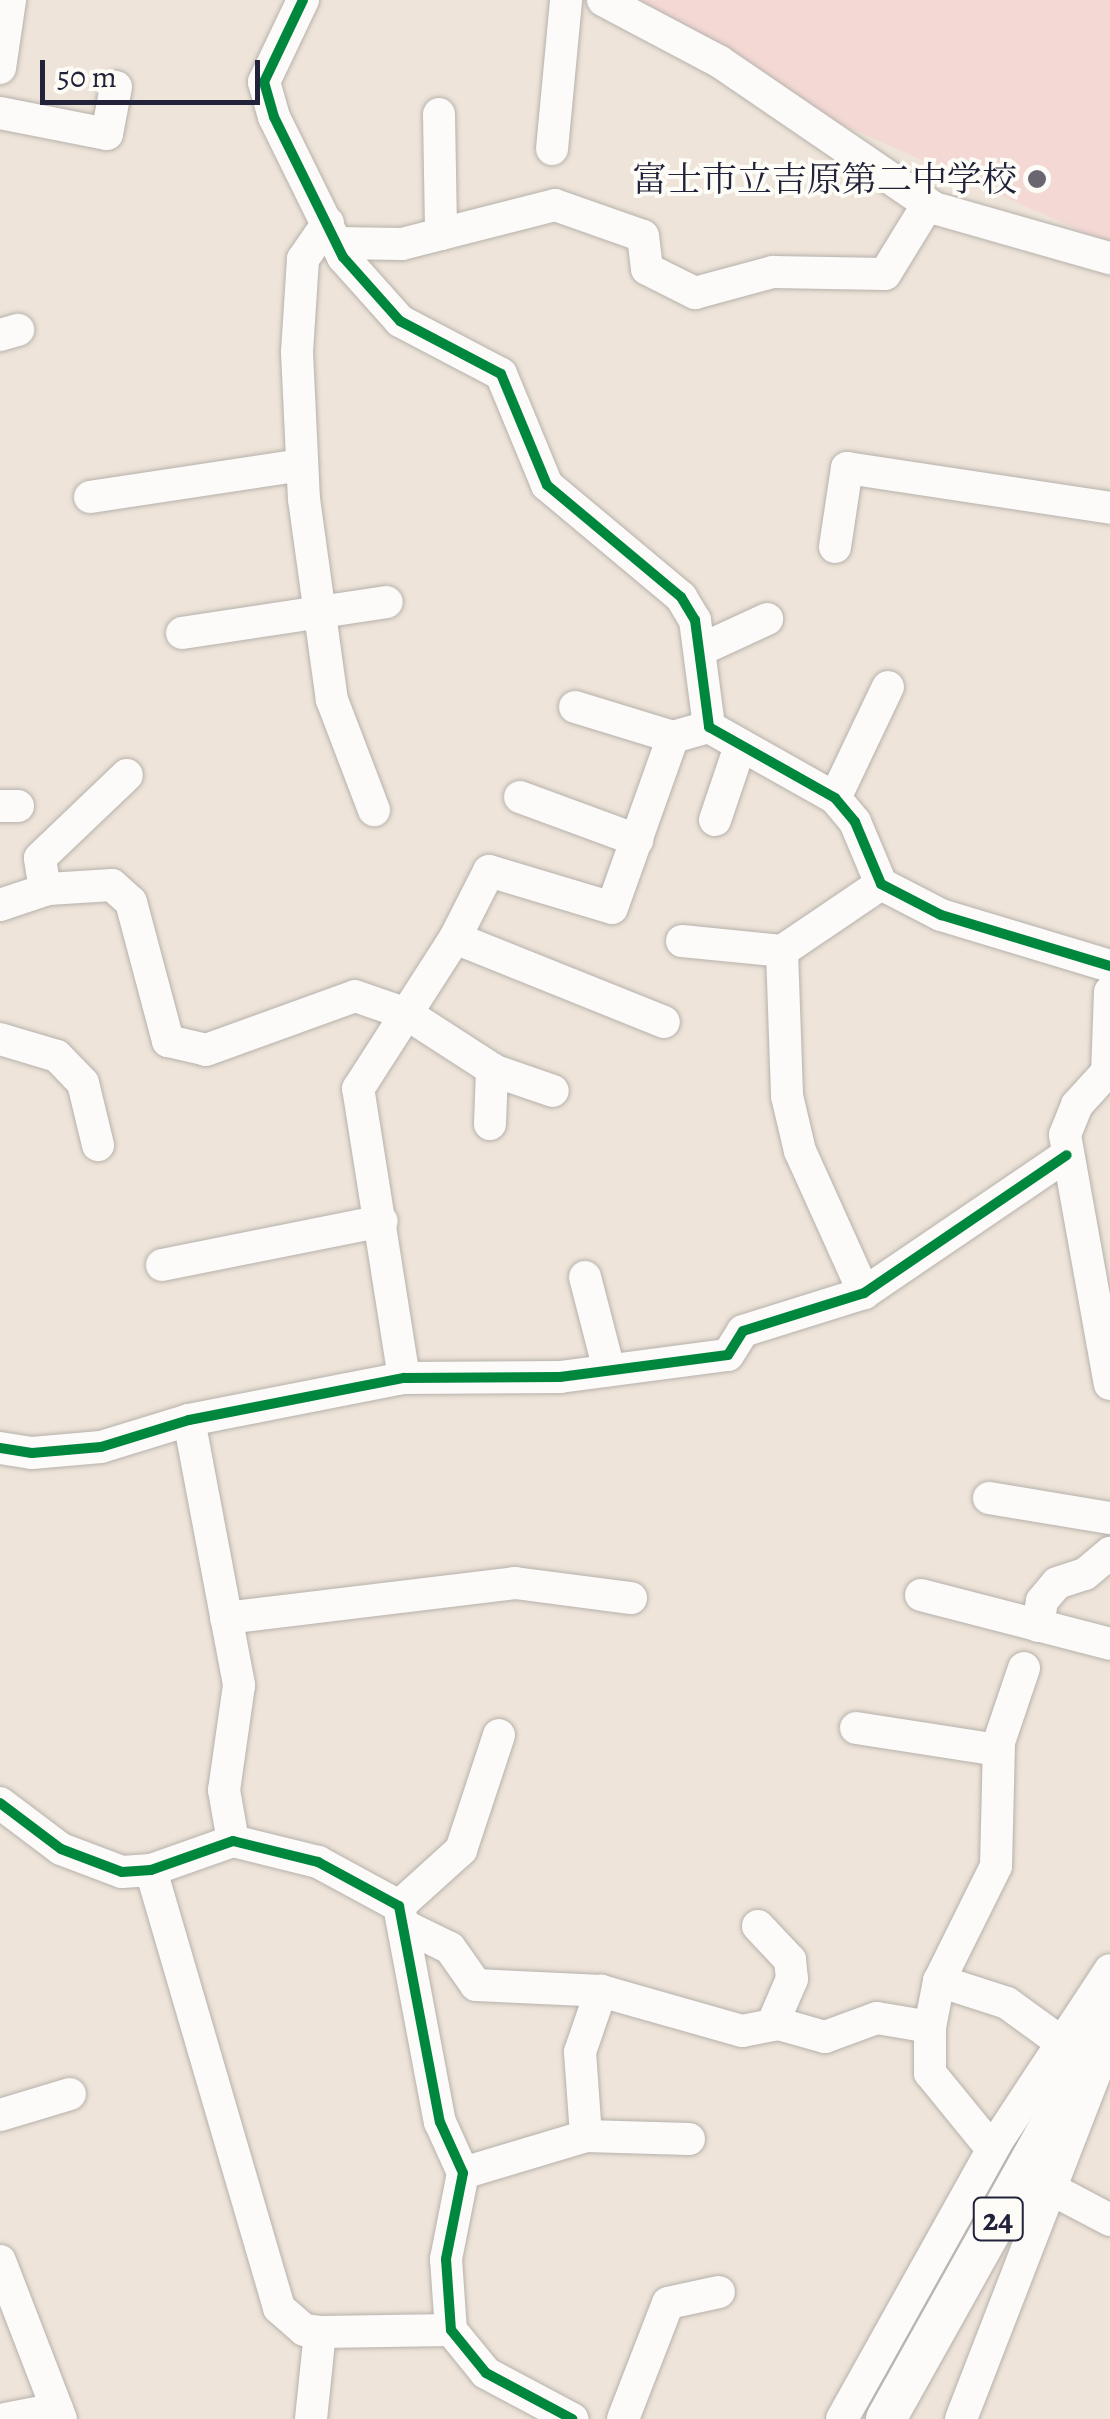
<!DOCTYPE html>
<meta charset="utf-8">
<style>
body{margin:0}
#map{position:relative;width:1110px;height:2419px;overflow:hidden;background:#eee4d9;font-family:Alegreya,"Noto Serif JP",serif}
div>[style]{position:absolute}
.built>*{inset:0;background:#f3d8d4}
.roads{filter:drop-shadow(0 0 2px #b6b1ac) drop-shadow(0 0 2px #b6b1ac)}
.minor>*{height:32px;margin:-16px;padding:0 16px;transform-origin:16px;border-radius:16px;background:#fcfbf9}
.major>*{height:40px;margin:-20px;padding:0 20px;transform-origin:20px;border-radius:20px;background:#fcfbf9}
.cycleway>*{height:10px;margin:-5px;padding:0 5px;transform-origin:5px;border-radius:5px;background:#00873e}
.dots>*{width:28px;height:28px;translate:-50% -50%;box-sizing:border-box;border:5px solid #fdfcf7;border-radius:50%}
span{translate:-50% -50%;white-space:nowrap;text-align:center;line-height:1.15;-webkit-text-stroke:8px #fdfcf7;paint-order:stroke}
.shield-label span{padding:2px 8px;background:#fdfcf7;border:2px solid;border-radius:8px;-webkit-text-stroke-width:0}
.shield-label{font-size:32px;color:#22223b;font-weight:700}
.poi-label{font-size:35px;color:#22223b}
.right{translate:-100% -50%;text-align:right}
.scale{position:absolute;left:40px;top:60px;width:220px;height:45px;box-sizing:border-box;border:5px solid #22223b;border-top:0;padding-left:12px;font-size:30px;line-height:35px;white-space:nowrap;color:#22223b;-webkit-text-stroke:8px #fdfcf7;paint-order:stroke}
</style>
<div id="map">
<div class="built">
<i style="clip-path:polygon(635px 0,1110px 0,1110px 244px,819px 114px)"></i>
</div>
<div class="roads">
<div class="minor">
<i style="left:303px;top:0;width:91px;rotate:115.4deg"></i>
<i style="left:264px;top:82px;width:36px;rotate:74deg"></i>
<i style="left:274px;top:117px;width:156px;rotate:63.8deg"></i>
<i style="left:343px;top:257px;width:86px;rotate:48.3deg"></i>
<i style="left:400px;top:321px;width:114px;rotate:27.7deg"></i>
<i style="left:501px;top:374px;width:120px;rotate:67.5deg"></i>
<i style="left:547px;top:485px;width:175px;rotate:39.9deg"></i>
<i style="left:681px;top:597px;width:27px;rotate:59deg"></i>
<i style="left:695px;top:620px;width:108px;rotate:82.5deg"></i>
<i style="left:709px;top:727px;width:145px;rotate:29.4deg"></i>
<i style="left:835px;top:798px;width:31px;rotate:50deg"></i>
<i style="left:855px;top:822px;width:67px;rotate:67.2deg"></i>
<i style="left:881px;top:884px;width:68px;rotate:27.3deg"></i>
<i style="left:941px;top:915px;width:177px;rotate:16.8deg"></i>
<i style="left:603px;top:0;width:132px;rotate:27.9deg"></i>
<i style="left:720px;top:62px;width:259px;rotate:34.3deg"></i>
<i style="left:934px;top:208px;width:183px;rotate:15.9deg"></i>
<i style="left:0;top:68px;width:69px;rotate:-81.6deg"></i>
<i style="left:0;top:113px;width:109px;rotate:11.1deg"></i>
<i style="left:107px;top:134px;width:48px;rotate:-79.2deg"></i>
<i style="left:439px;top:114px;width:120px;rotate:89deg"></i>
<i style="left:552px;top:149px;width:150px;rotate:-84.6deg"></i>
<i style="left:328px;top:223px;width:44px;rotate:124.8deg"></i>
<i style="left:303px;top:259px;width:93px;rotate:93.7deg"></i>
<i style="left:297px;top:352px;width:147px;rotate:87.3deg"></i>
<i style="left:304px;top:499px;width:203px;rotate:82.1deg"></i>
<i style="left:332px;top:700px;width:118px;rotate:69.1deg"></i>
<i style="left:337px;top:243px;width:65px;rotate:0.9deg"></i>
<i style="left:402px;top:244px;width:158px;rotate:-14.3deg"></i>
<i style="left:555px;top:205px;width:93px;rotate:19.4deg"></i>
<i style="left:643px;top:236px;width:33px;rotate:83deg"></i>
<i style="left:647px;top:269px;width:54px;rotate:26.6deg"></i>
<i style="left:695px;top:293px;width:81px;rotate:-15.1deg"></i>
<i style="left:773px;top:272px;width:112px;rotate:1deg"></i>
<i style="left:885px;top:274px;width:82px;rotate:-58.4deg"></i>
<i style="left:0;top:335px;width:19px;rotate:-16deg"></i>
<i style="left:90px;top:497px;width:214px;rotate:-8.6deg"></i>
<i style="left:835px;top:547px;width:80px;rotate:-81.4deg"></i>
<i style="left:847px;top:468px;width:266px;rotate:8.6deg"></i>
<i style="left:182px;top:633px;width:207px;rotate:-8.6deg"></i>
<i style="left:700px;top:650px;width:74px;rotate:-24.8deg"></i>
<i style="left:575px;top:707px;width:102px;rotate:17deg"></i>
<i style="left:520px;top:797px;width:125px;rotate:20.2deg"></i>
<i style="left:835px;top:798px;width:123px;rotate:-64.5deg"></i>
<i style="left:0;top:806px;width:18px"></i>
<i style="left:715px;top:820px;width:78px;rotate:-71.3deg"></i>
<i style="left:45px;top:890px;width:32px;rotate:-99deg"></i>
<i style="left:40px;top:858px;width:120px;rotate:-43.7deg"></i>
<i style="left:0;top:905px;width:51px;rotate:-18.4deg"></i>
<i style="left:48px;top:889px;width:64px;rotate:-3.6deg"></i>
<i style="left:112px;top:885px;width:25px;rotate:42deg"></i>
<i style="left:131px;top:902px;width:144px;rotate:75.1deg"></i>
<i style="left:168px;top:1041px;width:39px;rotate:13deg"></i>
<i style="left:206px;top:1050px;width:158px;rotate:-19.9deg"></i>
<i style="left:355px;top:996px;width:55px;rotate:19.1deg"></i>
<i style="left:407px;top:1014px;width:105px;rotate:32.9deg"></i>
<i style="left:495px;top:1071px;width:61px;rotate:19deg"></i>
<i style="left:455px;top:938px;width:225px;rotate:21.9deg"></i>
<i style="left:682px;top:941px;width:100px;rotate:5.7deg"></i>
<i style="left:782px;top:951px;width:120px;rotate:-34.1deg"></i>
<i style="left:782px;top:951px;width:145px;rotate:88deg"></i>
<i style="left:787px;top:1096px;width:57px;rotate:76.7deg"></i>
<i style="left:800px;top:1151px;width:156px;rotate:65.7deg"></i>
<i style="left:1110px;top:992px;width:80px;rotate:92.1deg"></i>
<i style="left:1107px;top:1072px;width:45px;rotate:132.3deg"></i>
<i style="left:1077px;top:1105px;width:32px;rotate:112deg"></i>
<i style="left:1065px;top:1135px;width:253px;rotate:79.8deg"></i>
<i style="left:0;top:1039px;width:59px;rotate:16.6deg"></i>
<i style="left:57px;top:1056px;width:37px;rotate:46deg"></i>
<i style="left:83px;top:1083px;width:64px;rotate:76.4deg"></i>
<i style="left:490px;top:1124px;width:55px;rotate:-87.9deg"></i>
<i style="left:162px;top:1265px;width:224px;rotate:-11.3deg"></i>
<i style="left:585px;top:1277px;width:96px;rotate:75.5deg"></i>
<i style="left:404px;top:1378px;width:293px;rotate:-99deg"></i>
<i style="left:358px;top:1089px;width:179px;rotate:-57.3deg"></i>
<i style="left:455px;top:938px;width:75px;rotate:-63.1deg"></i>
<i style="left:489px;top:871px;width:128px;rotate:16.7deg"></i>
<i style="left:612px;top:908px;width:182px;rotate:-70.4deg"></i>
<i style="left:673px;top:737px;width:37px;rotate:-16deg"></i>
<i style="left:189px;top:1420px;width:270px;rotate:79.3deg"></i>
<i style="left:239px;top:1685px;width:106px;rotate:98.1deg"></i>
<i style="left:224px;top:1790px;width:52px;rotate:80deg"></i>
<i style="left:0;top:1448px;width:32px;rotate:9deg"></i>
<i style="left:32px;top:1453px;width:69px;rotate:-5deg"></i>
<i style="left:101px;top:1447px;width:92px;rotate:-17.1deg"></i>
<i style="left:189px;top:1420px;width:219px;rotate:-11.1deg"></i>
<i style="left:404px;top:1378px;width:156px;rotate:-0.4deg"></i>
<i style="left:560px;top:1377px;width:169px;rotate:-7.5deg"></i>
<i style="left:728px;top:1355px;width:28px;rotate:-58deg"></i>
<i style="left:743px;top:1331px;width:127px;rotate:-17.4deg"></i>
<i style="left:864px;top:1293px;width:245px;rotate:-34.2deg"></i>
<i style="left:989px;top:1498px;width:123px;rotate:9.4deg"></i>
<i style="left:921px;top:1595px;width:195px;rotate:14.5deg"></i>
<i style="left:226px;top:1618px;width:291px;rotate:-6.9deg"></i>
<i style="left:515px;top:1583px;width:117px;rotate:7.4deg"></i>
<i style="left:1038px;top:1626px;width:25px;rotate:-81deg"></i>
<i style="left:1042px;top:1601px;width:23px;rotate:-50deg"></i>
<i style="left:1057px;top:1583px;width:29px;rotate:-18deg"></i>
<i style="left:1085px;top:1574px;width:33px;rotate:-40deg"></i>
<i style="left:856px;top:1728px;width:144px;rotate:8.8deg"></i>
<i style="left:0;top:1803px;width:76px;rotate:37deg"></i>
<i style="left:61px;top:1849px;width:65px;rotate:20.7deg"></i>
<i style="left:122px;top:1872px;width:29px;rotate:-4deg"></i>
<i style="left:151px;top:1870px;width:87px;rotate:-19.5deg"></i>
<i style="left:233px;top:1841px;width:88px;rotate:13.9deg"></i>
<i style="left:318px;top:1862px;width:92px;rotate:28.5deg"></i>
<i style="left:399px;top:1906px;width:220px;rotate:79.3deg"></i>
<i style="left:440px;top:2122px;width:56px;rotate:65.7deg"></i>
<i style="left:463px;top:2173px;width:88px;rotate:101.2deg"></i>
<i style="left:446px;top:2259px;width:71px;rotate:86deg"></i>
<i style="left:451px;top:2330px;width:55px;rotate:50.9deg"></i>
<i style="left:486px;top:2373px;width:98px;rotate:28.1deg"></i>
<i style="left:151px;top:1870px;width:456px;rotate:73.7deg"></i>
<i style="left:279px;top:2308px;width:33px;rotate:41deg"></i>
<i style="left:304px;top:2330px;width:16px;rotate:7deg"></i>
<i style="left:320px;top:2332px;width:131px;rotate:-0.9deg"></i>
<i style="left:399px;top:1906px;width:84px;rotate:-42.1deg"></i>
<i style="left:461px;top:1850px;width:121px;rotate:-71.7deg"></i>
<i style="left:403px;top:1925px;width:52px;rotate:26.1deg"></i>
<i style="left:450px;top:1948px;width:45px;rotate:54.9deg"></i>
<i style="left:476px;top:1985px;width:125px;rotate:2.7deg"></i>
<i style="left:758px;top:1926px;width:47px;rotate:46.7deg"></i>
<i style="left:790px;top:1960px;width:19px;rotate:84deg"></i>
<i style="left:792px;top:1979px;width:50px;rotate:113.5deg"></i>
<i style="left:939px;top:1981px;width:128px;rotate:-63.6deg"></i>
<i style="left:996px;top:1866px;width:124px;rotate:-88.6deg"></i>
<i style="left:999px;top:1742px;width:78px;rotate:-71.3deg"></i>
<i style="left:930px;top:2027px;width:46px;rotate:90deg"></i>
<i style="left:930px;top:2073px;width:98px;rotate:50.8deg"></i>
<i style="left:0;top:2115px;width:73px;rotate:-16.7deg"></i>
<i style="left:586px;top:2136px;width:103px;rotate:1.7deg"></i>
<i style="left:463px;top:2173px;width:128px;rotate:-16.7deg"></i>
<i style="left:586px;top:2136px;width:84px;rotate:-94.1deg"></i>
<i style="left:580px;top:2052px;width:65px;rotate:-71deg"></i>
<i style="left:601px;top:1991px;width:147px;rotate:15.8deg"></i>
<i style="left:742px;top:2031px;width:38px;rotate:-11deg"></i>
<i style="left:779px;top:2024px;width:48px;rotate:15.8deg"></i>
<i style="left:825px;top:2037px;width:55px;rotate:-20.1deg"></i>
<i style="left:877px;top:2018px;width:54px;rotate:9.6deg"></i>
<i style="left:930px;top:2027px;width:47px;rotate:-78.9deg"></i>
<i style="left:939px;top:1981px;width:71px;rotate:17.9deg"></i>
<i style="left:1007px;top:2003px;width:63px;rotate:36deg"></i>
<i style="left:1055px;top:2191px;width:62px;rotate:27.8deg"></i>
<i style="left:0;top:2261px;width:169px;rotate:68.9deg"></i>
<i style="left:5px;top:2419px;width:53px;rotate:-10.9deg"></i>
<i style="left:311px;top:2419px;width:87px;rotate:-84.1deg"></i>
<i style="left:623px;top:2419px;width:124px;rotate:-68.8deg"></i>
<i style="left:668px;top:2303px;width:52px;rotate:-12.2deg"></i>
<i style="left:842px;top:2419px;width:316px;rotate:-60.8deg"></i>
<i style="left:996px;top:2143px;width:207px;rotate:-56.6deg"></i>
<i style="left:961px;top:2419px;width:381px;rotate:-68.8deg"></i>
</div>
<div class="major">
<i style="left:886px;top:2419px;width:459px;rotate:-60.8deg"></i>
</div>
</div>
<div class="cycleway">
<i style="left:303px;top:0;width:91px;rotate:115.4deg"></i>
<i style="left:264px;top:82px;width:36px;rotate:74deg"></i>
<i style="left:274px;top:117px;width:156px;rotate:63.8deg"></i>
<i style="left:343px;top:257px;width:86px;rotate:48.3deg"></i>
<i style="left:400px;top:321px;width:114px;rotate:27.7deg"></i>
<i style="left:501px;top:374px;width:120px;rotate:67.5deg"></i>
<i style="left:547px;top:485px;width:175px;rotate:39.9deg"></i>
<i style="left:681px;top:597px;width:27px;rotate:59deg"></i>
<i style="left:695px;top:620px;width:108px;rotate:82.5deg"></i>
<i style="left:709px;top:727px;width:145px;rotate:29.4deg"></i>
<i style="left:835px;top:798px;width:31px;rotate:50deg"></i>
<i style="left:855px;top:822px;width:67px;rotate:67.2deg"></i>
<i style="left:881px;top:884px;width:68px;rotate:27.3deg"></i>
<i style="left:941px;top:915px;width:177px;rotate:16.8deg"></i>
<i style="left:0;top:1448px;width:32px;rotate:9deg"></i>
<i style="left:32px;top:1453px;width:69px;rotate:-5deg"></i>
<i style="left:101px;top:1447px;width:92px;rotate:-17.1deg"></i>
<i style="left:189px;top:1420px;width:219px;rotate:-11.1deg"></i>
<i style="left:404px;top:1378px;width:156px;rotate:-0.4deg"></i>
<i style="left:560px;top:1377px;width:169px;rotate:-7.5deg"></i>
<i style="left:728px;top:1355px;width:28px;rotate:-58deg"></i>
<i style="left:743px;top:1331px;width:127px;rotate:-17.4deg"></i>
<i style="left:864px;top:1293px;width:245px;rotate:-34.2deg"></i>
<i style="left:0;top:1803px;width:76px;rotate:37deg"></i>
<i style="left:61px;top:1849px;width:65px;rotate:20.7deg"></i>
<i style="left:122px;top:1872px;width:29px;rotate:-4deg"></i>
<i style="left:151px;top:1870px;width:87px;rotate:-19.5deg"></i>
<i style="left:233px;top:1841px;width:88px;rotate:13.9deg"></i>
<i style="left:318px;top:1862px;width:92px;rotate:28.5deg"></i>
<i style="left:399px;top:1906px;width:220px;rotate:79.3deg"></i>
<i style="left:440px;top:2122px;width:56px;rotate:65.7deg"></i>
<i style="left:463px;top:2173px;width:88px;rotate:101.2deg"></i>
<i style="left:446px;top:2259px;width:71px;rotate:86deg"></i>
<i style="left:451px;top:2330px;width:55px;rotate:50.9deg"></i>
<i style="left:486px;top:2373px;width:98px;rotate:28.1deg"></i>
</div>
<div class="dots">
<i style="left:1037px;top:179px;background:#696672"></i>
</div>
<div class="shield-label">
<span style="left:998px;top:2219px">24</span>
</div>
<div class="poi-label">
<span class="right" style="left:1017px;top:179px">富士市立吉原第二中学校</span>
</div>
<div class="scale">50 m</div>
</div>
